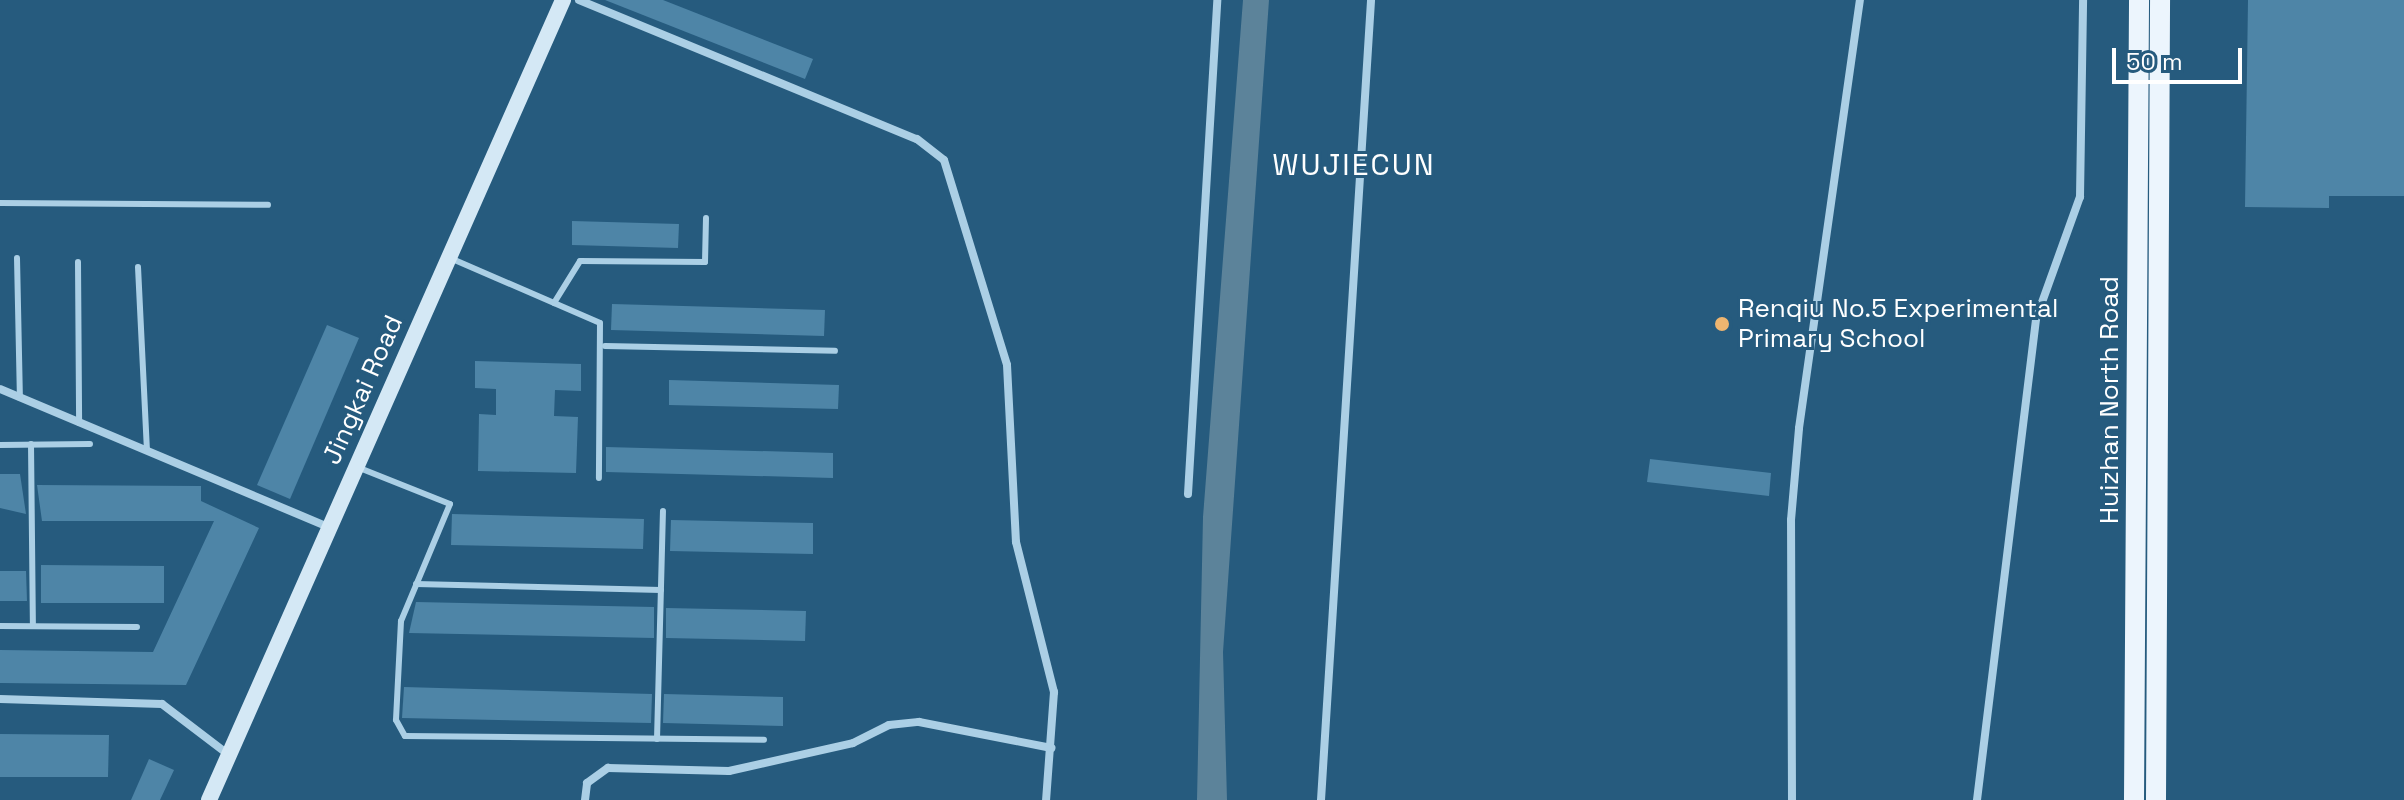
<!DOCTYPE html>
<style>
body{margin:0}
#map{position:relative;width:2404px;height:800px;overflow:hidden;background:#265b7e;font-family:"Space Grotesk",sans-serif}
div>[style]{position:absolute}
.water>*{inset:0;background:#5c839a}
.building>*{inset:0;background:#4e85a7}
.lane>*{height:6px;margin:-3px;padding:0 3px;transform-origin:3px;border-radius:3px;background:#abcfe5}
.street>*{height:8px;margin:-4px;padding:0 4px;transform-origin:4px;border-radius:4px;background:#abcfe5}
.secondary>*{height:16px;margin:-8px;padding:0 8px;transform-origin:8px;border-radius:8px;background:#d4e8f5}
.primary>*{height:20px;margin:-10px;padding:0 10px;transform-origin:10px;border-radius:10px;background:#ecf5fd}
.dots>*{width:22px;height:22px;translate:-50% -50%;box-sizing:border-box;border:4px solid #265b7e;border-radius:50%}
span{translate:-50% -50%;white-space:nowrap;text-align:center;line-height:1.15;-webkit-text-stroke:6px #265b7e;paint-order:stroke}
.poi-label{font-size:26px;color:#fff}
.left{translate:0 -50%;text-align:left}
.street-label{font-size:26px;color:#fff}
.quarter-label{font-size:30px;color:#fff;letter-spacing:2px}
.scale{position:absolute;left:2112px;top:48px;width:130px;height:36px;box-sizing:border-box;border:4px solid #fff;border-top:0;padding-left:10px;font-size:24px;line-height:28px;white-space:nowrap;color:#fff;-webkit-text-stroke:6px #265b7e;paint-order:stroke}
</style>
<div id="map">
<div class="water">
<i style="clip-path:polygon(1243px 0,1269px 0,1223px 652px,1227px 800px,1197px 800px,1203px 517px)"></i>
</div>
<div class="building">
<i style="clip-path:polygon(605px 0,663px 0,813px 59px,805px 79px)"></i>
<i style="clip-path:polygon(2248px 0,2404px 0,2404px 196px,2329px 196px,2329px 208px,2245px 207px)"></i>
<i style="clip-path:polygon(572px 221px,679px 224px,678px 248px,572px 245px)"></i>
<i style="clip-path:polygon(612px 304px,825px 310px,824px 336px,611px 330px)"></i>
<i style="clip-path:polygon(327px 325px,359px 338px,290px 499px,257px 485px)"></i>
<i style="clip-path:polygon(475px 361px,581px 364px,581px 391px,555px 390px,554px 416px,578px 417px,576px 473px,478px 471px,479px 414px,496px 415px,496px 389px,475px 388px)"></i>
<i style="clip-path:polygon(669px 380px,839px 385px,838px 409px,669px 405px)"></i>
<i style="clip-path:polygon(606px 447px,833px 453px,833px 478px,606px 472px)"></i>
<i style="clip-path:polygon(1650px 459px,1771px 473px,1769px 496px,1647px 482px)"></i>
<i style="clip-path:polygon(0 474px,20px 474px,26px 514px,0 508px)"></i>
<i style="clip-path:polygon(37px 485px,201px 486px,201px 501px,259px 528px,186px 685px,0 683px,0 650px,153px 652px,214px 521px,42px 521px)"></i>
<i style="clip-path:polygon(452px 514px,644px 519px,643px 549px,451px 545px)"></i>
<i style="clip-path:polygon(671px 520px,813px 523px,813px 554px,670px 551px)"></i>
<i style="clip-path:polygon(41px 565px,164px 566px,164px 603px,41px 603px)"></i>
<i style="clip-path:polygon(0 571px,26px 571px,27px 601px,0 601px)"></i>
<i style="clip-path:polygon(416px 602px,654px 607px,654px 638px,409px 633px)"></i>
<i style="clip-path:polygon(666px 608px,806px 611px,805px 641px,666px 638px)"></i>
<i style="clip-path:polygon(404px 687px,652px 694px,651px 723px,402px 718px)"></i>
<i style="clip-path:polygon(664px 694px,783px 697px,783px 726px,663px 723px)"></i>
<i style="clip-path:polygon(0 734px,109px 735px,108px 777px,0 777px)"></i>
<i style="clip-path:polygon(149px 759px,174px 770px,160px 800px,131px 800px)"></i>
</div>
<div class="lane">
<i style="left:0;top:203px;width:268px;rotate:0.4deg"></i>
<i style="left:17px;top:258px;width:140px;rotate:88.8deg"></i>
<i style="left:450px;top:258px;width:163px;rotate:23.4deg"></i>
<i style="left:600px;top:323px;width:155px;rotate:90.4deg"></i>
<i style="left:78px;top:262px;width:161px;rotate:89.6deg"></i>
<i style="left:138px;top:267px;width:184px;rotate:87.2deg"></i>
<i style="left:554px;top:303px;width:49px;rotate:-58.2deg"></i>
<i style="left:580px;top:261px;width:125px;rotate:0.5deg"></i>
<i style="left:705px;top:262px;width:44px;rotate:-88.7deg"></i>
<i style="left:605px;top:346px;width:230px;rotate:1.2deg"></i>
<i style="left:31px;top:444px;width:182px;rotate:89.4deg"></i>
<i style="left:0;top:445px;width:90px;rotate:-0.6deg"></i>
<i style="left:357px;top:467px;width:100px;rotate:21.7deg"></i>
<i style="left:450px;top:504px;width:127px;rotate:112.7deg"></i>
<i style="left:401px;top:621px;width:99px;rotate:92.9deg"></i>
<i style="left:396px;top:720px;width:18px;rotate:61deg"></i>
<i style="left:405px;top:736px;width:359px;rotate:0.6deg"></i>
<i style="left:416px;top:584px;width:245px;rotate:1.4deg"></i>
<i style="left:0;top:626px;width:137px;rotate:0.4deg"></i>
<i style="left:657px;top:739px;width:228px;rotate:-88.5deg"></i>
</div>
<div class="street">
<i style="left:579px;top:0;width:365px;rotate:22.4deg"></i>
<i style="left:917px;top:139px;width:34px;rotate:38deg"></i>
<i style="left:944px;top:160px;width:214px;rotate:72.9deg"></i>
<i style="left:1007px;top:365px;width:177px;rotate:87.1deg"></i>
<i style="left:1016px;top:542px;width:155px;rotate:75.8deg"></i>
<i style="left:1054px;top:692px;width:108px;rotate:94.2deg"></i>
<i style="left:0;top:389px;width:357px;rotate:22.8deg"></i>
<i style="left:1188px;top:494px;width:495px;rotate:-86.6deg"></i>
<i style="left:0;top:699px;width:162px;rotate:1.8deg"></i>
<i style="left:162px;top:704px;width:84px;rotate:37.3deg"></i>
<i style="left:585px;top:800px;width:17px;rotate:-83deg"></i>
<i style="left:587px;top:783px;width:26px;rotate:-36deg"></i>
<i style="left:608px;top:768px;width:121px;rotate:1.4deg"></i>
<i style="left:729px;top:771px;width:127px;rotate:-12.7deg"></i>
<i style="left:853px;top:743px;width:40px;rotate:-26.6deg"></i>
<i style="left:889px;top:725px;width:30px;rotate:-6deg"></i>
<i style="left:919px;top:722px;width:135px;rotate:11.1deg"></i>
<i style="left:1321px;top:800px;width:802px;rotate:-86.42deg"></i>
<i style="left:1792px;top:800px;width:280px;rotate:-90.2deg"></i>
<i style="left:1791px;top:520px;width:92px;rotate:-85deg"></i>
<i style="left:1799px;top:428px;width:432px;rotate:-81.9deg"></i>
<i style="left:1977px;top:800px;width:485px;rotate:-83deg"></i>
<i style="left:2036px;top:319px;width:130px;rotate:-70.2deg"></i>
<i style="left:2080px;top:197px;width:197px;rotate:-89.1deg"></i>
</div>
<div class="secondary">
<i style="left:209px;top:800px;width:875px;rotate:-66.13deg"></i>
</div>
<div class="primary">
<i style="left:2134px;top:800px;width:800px;rotate:-89.64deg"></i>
<i style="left:2156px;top:800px;width:800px;rotate:-89.71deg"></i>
</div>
<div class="dots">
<i style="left:1722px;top:324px;background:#eeb570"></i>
</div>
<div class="poi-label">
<span class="left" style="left:1738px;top:324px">Renqiu No.5 Experimental<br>Primary School</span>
</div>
<div class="street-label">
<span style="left:363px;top:390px;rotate:-66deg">Jingkai Road</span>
<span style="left:2110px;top:400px;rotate:-90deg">Huizhan North Road</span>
</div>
<div class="quarter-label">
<span style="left:1354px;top:165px">WUJIECUN</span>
</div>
<div class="scale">50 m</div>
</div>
